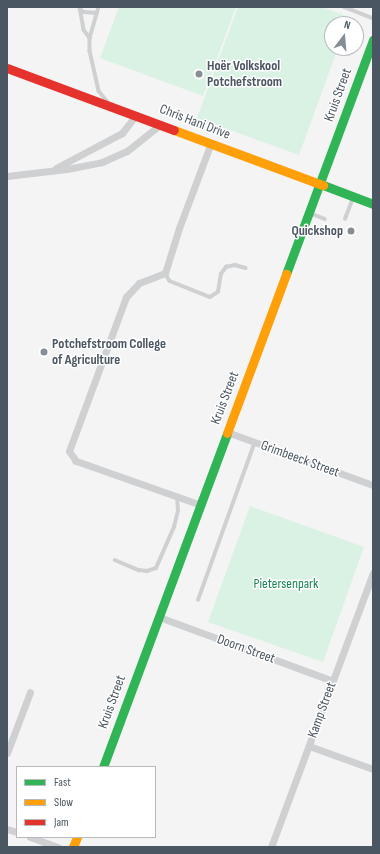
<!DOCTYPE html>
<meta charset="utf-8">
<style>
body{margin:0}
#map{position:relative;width:380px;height:854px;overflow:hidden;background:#f4f4f4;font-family:"Sofia Sans Condensed",sans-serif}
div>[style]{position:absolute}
.green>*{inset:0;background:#d9f2e3}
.lane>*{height:3.5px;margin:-1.75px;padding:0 1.75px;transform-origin:1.75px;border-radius:1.75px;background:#ced0d2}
.street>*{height:7px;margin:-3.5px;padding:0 3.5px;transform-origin:3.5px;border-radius:3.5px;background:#ced0d2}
.fast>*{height:9px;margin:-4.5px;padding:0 4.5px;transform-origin:4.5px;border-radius:4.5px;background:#30b455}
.slow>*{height:9px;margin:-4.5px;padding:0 4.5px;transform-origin:4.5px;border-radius:4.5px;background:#ff9f0a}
.jam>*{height:9px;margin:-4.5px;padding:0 4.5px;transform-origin:4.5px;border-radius:4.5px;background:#e5322d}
.dots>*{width:11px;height:11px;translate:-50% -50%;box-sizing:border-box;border:2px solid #fff;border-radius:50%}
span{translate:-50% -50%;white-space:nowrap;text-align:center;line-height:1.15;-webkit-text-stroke:3px #fff;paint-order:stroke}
.poi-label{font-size:14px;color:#4a5661;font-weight:700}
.left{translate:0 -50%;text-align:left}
.right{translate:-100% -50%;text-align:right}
.street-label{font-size:14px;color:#4a5661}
.park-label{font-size:14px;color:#17864f}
.frame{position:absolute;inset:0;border:8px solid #4a5661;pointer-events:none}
.legend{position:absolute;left:16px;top:766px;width:140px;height:72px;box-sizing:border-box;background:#fff;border:1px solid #b7bbc0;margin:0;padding:5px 7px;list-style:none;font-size:12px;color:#4a5661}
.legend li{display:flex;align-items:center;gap:8px;height:20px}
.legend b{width:20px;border:1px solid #b7bbc0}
.north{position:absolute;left:324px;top:16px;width:40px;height:40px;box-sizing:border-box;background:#fff;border:1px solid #b7bbc0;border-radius:50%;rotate:16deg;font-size:11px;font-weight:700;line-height:16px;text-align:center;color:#4a5661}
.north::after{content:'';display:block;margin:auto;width:14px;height:18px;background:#868d94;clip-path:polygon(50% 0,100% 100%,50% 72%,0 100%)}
</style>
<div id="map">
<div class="green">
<i style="clip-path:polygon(119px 7px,236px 7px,203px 96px,100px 58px)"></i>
<i style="clip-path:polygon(238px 7px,322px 7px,349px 17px,347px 24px,332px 24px,332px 48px,338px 48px,299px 155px,197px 118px)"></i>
<i style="clip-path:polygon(250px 506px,364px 547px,323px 662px,208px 622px)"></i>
</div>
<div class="lane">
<i style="left:80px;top:7px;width:23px;rotate:80deg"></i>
<i style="left:84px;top:30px;width:10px;rotate:53deg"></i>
<i style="left:99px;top:7px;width:32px;rotate:106deg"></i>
<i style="left:90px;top:38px;width:13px;rotate:90deg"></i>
<i style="left:90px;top:51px;width:41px;rotate:77.3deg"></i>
<i style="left:99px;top:91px;width:14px;rotate:51deg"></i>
<i style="left:344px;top:7px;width:31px;rotate:21deg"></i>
<i style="left:80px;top:9px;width:5px;rotate:37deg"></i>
<i style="left:84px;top:12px;width:13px;rotate:4deg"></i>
<i style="left:310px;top:213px;width:16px;rotate:22deg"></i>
<i style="left:345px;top:219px;width:22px;rotate:-69deg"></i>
<i style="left:165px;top:273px;width:9px;rotate:58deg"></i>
<i style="left:170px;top:281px;width:43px;rotate:21.8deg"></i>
<i style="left:210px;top:297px;width:9px;rotate:-32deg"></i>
<i style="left:218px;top:292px;width:18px;rotate:-81deg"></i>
<i style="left:221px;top:274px;width:9px;rotate:-54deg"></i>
<i style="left:226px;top:267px;width:9px;rotate:-13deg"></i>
<i style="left:235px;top:265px;width:11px;rotate:15deg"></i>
<i style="left:115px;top:560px;width:26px;rotate:23deg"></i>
<i style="left:139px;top:570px;width:8px;rotate:7deg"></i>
<i style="left:147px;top:571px;width:9px;rotate:-18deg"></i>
<i style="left:156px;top:568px;width:45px;rotate:-66.3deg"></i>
<i style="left:174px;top:527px;width:16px;rotate:-76deg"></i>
<i style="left:178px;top:511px;width:14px;rotate:-94deg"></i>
<i style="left:198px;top:600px;width:168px;rotate:-70.2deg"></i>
</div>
<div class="street">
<i style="left:56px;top:168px;width:75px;rotate:-27.9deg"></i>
<i style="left:122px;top:133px;width:23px;rotate:-52deg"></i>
<i style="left:7px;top:176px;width:60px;rotate:-6.7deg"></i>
<i style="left:67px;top:169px;width:36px;rotate:-11deg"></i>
<i style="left:102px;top:162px;width:27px;rotate:-24deg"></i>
<i style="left:127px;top:151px;width:43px;rotate:-38.5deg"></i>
<i style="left:227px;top:432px;width:155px;rotate:20deg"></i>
<i style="left:201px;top:505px;width:133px;rotate:-160.6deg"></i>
<i style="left:76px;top:461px;width:12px;rotate:-125deg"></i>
<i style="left:69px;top:451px;width:164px;rotate:-69.7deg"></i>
<i style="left:126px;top:297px;width:19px;rotate:-47deg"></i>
<i style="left:139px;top:283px;width:28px;rotate:-21deg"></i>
<i style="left:165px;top:273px;width:47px;rotate:-72.7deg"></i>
<i style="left:179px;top:228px;width:91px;rotate:-69.4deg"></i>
<i style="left:159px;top:617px;width:185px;rotate:20.2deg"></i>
<i style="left:309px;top:746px;width:68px;rotate:19.8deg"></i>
<i style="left:7px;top:753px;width:65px;rotate:-69.3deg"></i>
<i style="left:7px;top:829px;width:10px;rotate:17deg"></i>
<i style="left:30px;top:837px;width:30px;rotate:20deg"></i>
<i style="left:271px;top:847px;width:292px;rotate:-69.6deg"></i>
</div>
<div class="fast">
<i style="left:323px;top:185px;width:53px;rotate:20.8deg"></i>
<i style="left:286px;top:274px;width:250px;rotate:-69.6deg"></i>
<i style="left:103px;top:767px;width:356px;rotate:-69.6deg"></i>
</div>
<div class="slow">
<i style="left:174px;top:130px;width:159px;rotate:20.3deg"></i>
<i style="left:227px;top:433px;width:170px;rotate:-69.6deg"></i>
<i style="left:73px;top:847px;width:11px;rotate:-68deg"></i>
</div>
<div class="jam">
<i style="left:7px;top:68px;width:178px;rotate:20.4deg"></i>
</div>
<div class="dots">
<i style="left:199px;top:74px;background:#868d94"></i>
<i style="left:351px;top:231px;background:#868d94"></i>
<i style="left:44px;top:352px;background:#868d94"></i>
</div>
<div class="poi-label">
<span class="left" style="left:207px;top:74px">Hoër Volkskool<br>Potchefstroom</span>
<span class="right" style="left:343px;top:231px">Quickshop</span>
<span class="left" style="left:52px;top:352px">Potchefstroom College<br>of Agriculture</span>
</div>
<div class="street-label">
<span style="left:338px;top:95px;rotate:-70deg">Kruis Street</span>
<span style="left:195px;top:122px;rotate:21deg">Chris Hani Drive</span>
<span style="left:225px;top:398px;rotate:-69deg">Kruis Street</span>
<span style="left:300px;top:459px;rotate:20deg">Grimbeeck Street</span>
<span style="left:246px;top:649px;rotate:20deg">Doorn Street</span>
<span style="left:112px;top:702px;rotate:-70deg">Kruis Street</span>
<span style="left:322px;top:710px;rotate:-70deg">Kamp Street</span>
</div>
<div class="park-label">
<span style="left:286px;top:584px">Pietersenpark</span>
</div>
<div class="frame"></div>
<ul class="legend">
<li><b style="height:5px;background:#30b455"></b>Fast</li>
<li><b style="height:5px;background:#ff9f0a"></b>Slow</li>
<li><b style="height:5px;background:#e5322d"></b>Jam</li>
</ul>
<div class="north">N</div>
</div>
